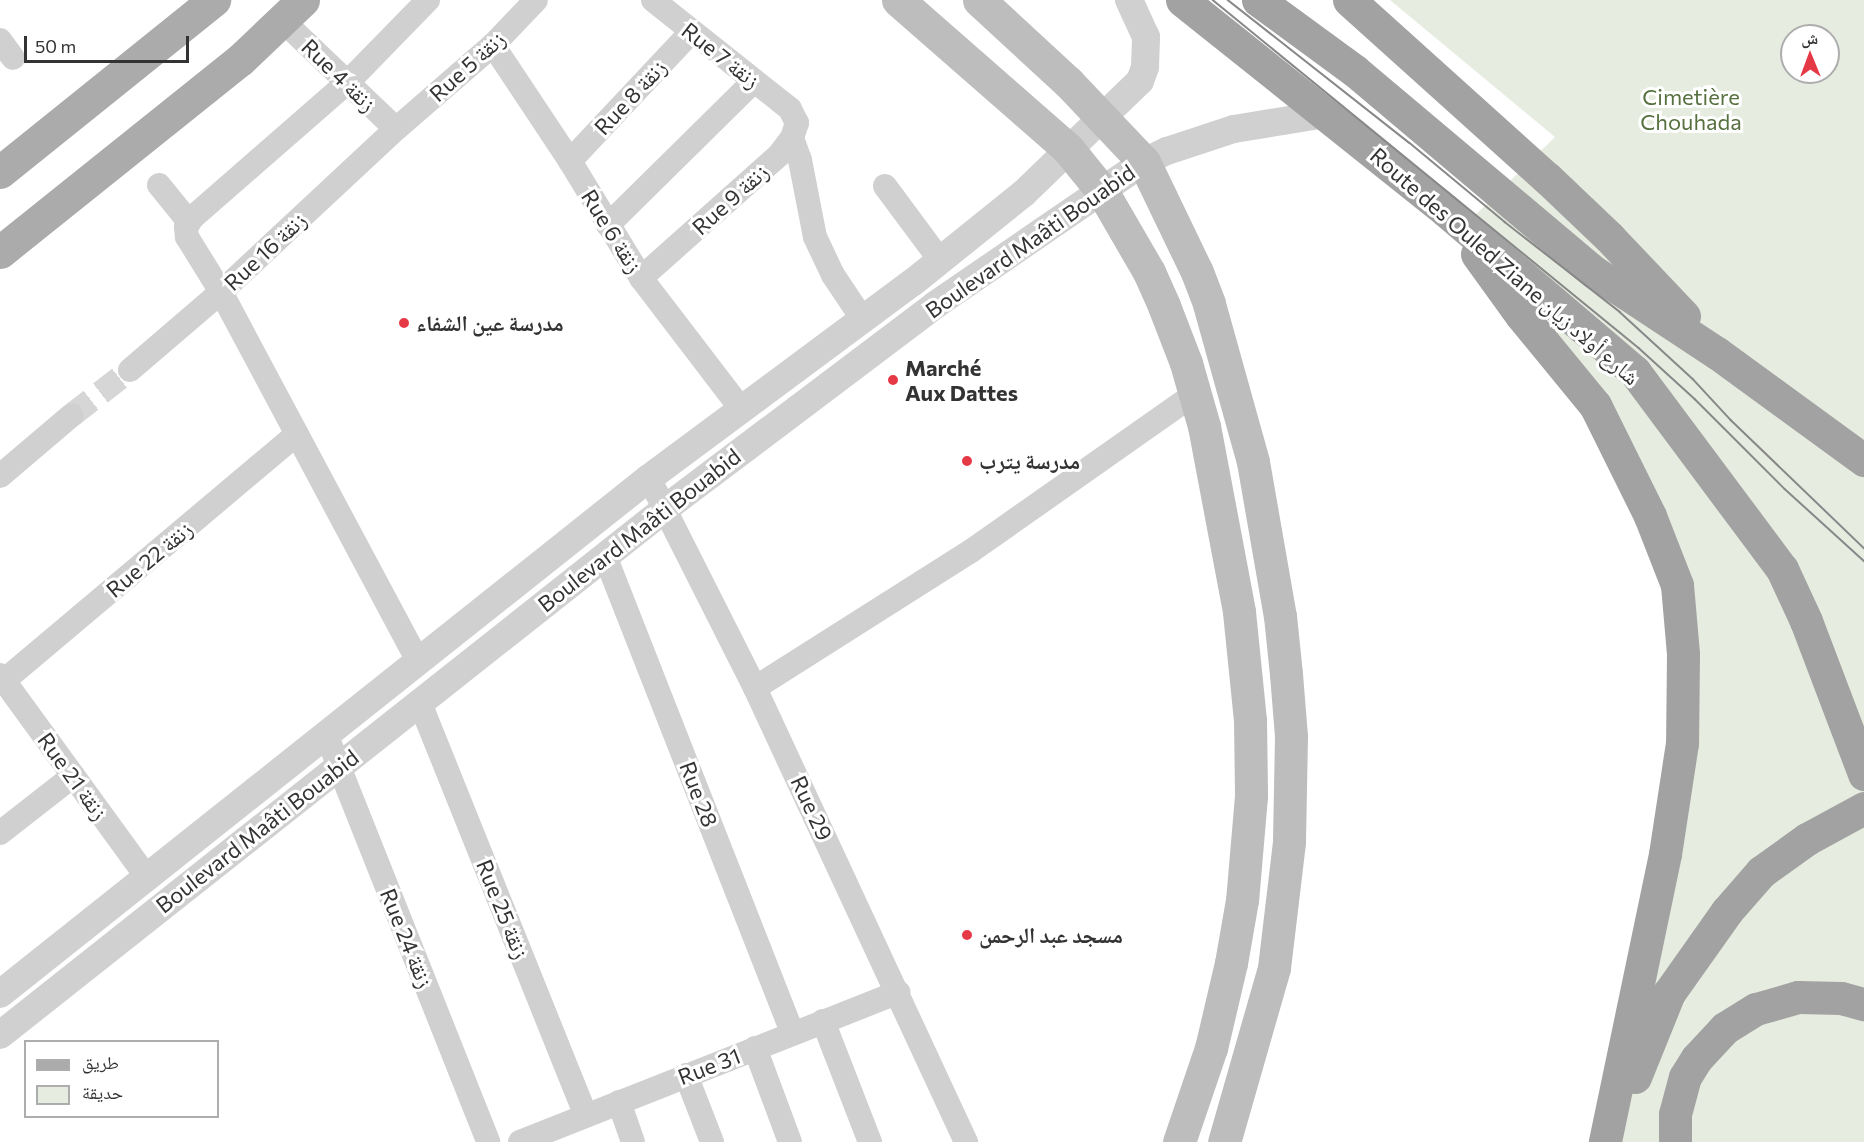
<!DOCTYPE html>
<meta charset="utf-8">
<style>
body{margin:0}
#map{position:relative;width:1864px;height:1142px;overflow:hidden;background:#fff;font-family:Commissioner,"Noto Naskh Arabic",sans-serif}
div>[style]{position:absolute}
.green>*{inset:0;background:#e6ecdf}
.minor-tunnel>*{height:24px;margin-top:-12px;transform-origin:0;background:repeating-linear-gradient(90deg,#d6d6d6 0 24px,transparent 0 36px)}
.minor>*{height:24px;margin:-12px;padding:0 12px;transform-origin:12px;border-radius:12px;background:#d0d0d0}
.tertiary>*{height:28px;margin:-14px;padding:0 14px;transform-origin:14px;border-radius:14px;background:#d0d0d0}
.secondary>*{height:33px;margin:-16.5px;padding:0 16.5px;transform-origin:16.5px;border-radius:16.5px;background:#bdbdbd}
.primary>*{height:33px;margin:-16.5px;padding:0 16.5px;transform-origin:16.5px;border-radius:16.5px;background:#ababab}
.trunk>*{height:33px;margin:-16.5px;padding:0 16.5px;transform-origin:16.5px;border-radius:16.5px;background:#a2a2a2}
.tram>*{height:1.5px;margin:-0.75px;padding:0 0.75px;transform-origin:0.75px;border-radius:0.75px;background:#888}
.dots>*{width:16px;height:16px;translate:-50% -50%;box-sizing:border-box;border:3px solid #fff;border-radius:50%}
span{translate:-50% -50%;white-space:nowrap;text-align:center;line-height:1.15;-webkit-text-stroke:6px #fff;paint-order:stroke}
.street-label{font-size:22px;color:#333}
.park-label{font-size:22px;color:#56703f}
.poi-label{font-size:22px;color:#333;font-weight:700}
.left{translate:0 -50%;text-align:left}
.legend{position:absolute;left:24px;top:1040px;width:195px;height:78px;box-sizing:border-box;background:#fff;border:2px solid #adadad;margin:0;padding:8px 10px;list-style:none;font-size:18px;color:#333}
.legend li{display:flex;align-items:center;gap:12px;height:30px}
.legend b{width:30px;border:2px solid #adadad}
.north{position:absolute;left:1780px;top:24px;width:60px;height:60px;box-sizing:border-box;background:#fff;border:2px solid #adadad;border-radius:50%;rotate:359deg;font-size:16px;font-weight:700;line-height:24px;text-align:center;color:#333}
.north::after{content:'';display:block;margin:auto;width:21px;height:27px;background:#e63946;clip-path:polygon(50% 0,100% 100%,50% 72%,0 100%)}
.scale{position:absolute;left:24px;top:36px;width:165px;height:27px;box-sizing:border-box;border:3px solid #333;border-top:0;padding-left:8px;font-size:18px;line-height:21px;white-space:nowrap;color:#333;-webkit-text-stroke:4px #fff;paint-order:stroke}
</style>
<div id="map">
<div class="green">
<i style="clip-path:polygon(evenodd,1390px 0,1864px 0,1864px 1142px,1598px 1142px,1685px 687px,1664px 531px,1462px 228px,1555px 137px,1390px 0,1792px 36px,1828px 36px,1828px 72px,1792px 72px,1792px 36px)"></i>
</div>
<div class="minor-tunnel">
<i style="left:72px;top:415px;width:73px;rotate:-37.8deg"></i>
</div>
<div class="minor">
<i style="left:283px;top:21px;width:156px;rotate:43.7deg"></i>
<i style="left:0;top:40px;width:22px;rotate:54deg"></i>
<i style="left:493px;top:45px;width:139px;rotate:56.4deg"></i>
<i style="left:570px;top:161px;width:137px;rotate:58.7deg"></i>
<i style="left:641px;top:278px;width:166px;rotate:52.6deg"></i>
<i style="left:792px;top:138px;width:23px;rotate:70deg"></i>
<i style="left:800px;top:160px;width:78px;rotate:79deg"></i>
<i style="left:815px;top:237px;width:42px;rotate:64.7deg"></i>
<i style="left:833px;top:275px;width:54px;rotate:56.3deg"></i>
<i style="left:570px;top:161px;width:177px;rotate:-46.8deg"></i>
<i style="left:159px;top:185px;width:48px;rotate:51deg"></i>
<i style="left:885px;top:186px;width:92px;rotate:53.4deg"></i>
<i style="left:608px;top:225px;width:205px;rotate:-44.6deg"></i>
<i style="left:641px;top:278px;width:185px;rotate:-41.7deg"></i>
<i style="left:779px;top:155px;width:21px;rotate:-53deg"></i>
<i style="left:792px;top:138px;width:16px;rotate:-72deg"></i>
<i style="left:797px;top:123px;width:16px;rotate:-117deg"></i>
<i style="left:790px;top:109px;width:175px;rotate:-141.5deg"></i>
<i style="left:130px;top:370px;width:120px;rotate:-40.6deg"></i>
<i style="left:221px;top:292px;width:239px;rotate:-43deg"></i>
<i style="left:396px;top:129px;width:128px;rotate:-40.9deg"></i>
<i style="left:493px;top:45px;width:62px;rotate:-46.3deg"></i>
<i style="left:0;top:476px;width:94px;rotate:-40.3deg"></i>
<i style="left:649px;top:478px;width:235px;rotate:63.2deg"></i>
<i style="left:755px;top:688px;width:501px;rotate:65.07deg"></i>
<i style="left:605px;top:556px;width:511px;rotate:68.55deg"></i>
<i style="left:418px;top:661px;width:418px;rotate:-118.1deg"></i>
<i style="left:221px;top:292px;width:65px;rotate:-121.7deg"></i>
<i style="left:187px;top:237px;width:10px;rotate:-96deg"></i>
<i style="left:186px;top:227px;width:11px;rotate:-56deg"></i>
<i style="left:192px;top:218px;width:206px;rotate:-41.1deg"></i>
<i style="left:347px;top:83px;width:116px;rotate:-45.7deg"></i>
<i style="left:0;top:675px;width:250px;rotate:54deg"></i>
<i style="left:0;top:684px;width:388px;rotate:-40.1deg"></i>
<i style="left:755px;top:688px;width:256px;rotate:-32.4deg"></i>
<i style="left:971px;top:551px;width:273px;rotate:-35.1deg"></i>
<i style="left:420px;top:703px;width:444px;rotate:68.1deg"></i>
<i style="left:326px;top:734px;width:439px;rotate:68.3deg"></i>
<i style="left:0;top:833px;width:93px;rotate:-38deg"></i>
<i style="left:823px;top:1021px;width:130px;rotate:68.8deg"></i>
<i style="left:755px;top:1048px;width:100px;rotate:69.6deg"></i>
<i style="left:686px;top:1075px;width:72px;rotate:68.8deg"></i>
<i style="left:619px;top:1102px;width:42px;rotate:70.7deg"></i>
<i style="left:520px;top:1142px;width:407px;rotate:-21.6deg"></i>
</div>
<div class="tertiary">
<i style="left:0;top:994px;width:829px;rotate:-38.49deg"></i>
<i style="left:649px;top:478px;width:327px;rotate:-36.6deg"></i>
<i style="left:912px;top:283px;width:144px;rotate:-38.8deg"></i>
<i style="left:1024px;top:193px;width:161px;rotate:-44deg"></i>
<i style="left:1140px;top:81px;width:15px;rotate:-70deg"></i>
<i style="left:1145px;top:67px;width:30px;rotate:-88deg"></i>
<i style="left:1146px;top:37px;width:41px;rotate:-114.7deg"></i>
<i style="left:0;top:1035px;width:849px;rotate:-38.35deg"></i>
<i style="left:666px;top:508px;width:337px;rotate:-37deg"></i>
<i style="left:935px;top:305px;width:253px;rotate:-34.4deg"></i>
<i style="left:1144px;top:162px;width:25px;rotate:-26deg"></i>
<i style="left:1167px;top:151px;width:71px;rotate:-18.2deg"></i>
<i style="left:1234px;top:129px;width:93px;rotate:-9.3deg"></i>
</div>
<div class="secondary">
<i style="left:898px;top:0;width:226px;rotate:41.2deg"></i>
<i style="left:1068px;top:149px;width:54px;rotate:51deg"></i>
<i style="left:1102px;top:191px;width:94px;rotate:59.9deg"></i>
<i style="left:1149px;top:272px;width:37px;rotate:66deg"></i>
<i style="left:1164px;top:306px;width:61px;rotate:68.9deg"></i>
<i style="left:1186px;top:363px;width:66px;rotate:74.1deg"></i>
<i style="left:1204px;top:426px;width:189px;rotate:79.3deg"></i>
<i style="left:1239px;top:612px;width:109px;rotate:84.2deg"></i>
<i style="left:1250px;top:720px;width:76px;rotate:89.2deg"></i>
<i style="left:1251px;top:796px;width:104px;rotate:94.9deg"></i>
<i style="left:1242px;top:900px;width:64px;rotate:99.9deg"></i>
<i style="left:1231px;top:963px;width:87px;rotate:103.2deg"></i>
<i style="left:1211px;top:1048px;width:99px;rotate:108.8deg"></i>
<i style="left:979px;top:0;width:121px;rotate:42.7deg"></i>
<i style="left:1068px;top:82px;width:110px;rotate:46.5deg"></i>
<i style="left:1144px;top:162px;width:122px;rotate:64.3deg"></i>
<i style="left:1197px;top:272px;width:34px;rotate:69deg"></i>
<i style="left:1209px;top:304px;width:164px;rotate:74.4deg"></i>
<i style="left:1253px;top:462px;width:156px;rotate:80.1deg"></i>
<i style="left:1280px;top:616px;width:58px;rotate:84.1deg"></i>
<i style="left:1286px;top:674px;width:62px;rotate:85.4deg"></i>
<i style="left:1291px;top:736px;width:106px;rotate:91.1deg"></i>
<i style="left:1289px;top:842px;width:127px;rotate:96.8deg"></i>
<i style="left:1274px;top:968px;width:181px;rotate:106deg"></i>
</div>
<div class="primary">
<i style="left:0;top:172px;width:275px;rotate:-38.8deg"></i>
<i style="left:0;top:252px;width:307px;rotate:-38.7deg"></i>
<i style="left:240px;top:60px;width:87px;rotate:-43.6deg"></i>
</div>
<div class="trunk">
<i style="left:1182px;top:0;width:338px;rotate:38.6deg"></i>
<i style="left:1446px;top:211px;width:248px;rotate:40.4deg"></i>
<i style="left:1635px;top:372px;width:246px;rotate:53.3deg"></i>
<i style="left:1782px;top:569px;width:57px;rotate:65.2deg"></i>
<i style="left:1806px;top:621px;width:164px;rotate:69.2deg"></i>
<i style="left:1258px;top:0;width:120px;rotate:36.2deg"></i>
<i style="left:1355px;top:71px;width:312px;rotate:40.1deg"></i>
<i style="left:1594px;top:272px;width:147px;rotate:33.4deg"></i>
<i style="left:1717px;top:353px;width:182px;rotate:36.1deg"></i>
<i style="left:1349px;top:0;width:266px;rotate:42deg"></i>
<i style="left:1547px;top:178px;width:86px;rotate:43.6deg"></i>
<i style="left:1609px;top:237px;width:109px;rotate:46.5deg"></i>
<i style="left:1477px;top:254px;width:75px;rotate:54.2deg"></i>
<i style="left:1521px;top:315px;width:117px;rotate:50.6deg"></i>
<i style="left:1595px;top:405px;width:124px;rotate:63.6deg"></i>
<i style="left:1650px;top:516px;width:74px;rotate:68.6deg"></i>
<i style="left:1677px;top:585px;width:69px;rotate:85deg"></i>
<i style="left:1683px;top:654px;width:89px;rotate:90.6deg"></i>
<i style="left:1682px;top:743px;width:112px;rotate:98.7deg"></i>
<i style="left:1665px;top:854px;width:294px;rotate:101.8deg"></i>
<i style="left:1635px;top:1077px;width:91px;rotate:-68deg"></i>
<i style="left:1669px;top:993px;width:100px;rotate:-54.7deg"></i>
<i style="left:1727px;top:911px;width:52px;rotate:-48.9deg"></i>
<i style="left:1761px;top:872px;width:57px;rotate:-35.7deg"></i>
<i style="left:1807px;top:839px;width:65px;rotate:-28.5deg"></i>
<i style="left:1675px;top:1142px;width:28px;rotate:-90deg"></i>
<i style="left:1675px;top:1114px;width:38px;rotate:-75deg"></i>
<i style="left:1685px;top:1077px;width:22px;rotate:-58deg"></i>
<i style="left:1697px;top:1058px;width:41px;rotate:-47deg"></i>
<i style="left:1725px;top:1028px;width:36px;rotate:-32deg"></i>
<i style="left:1756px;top:1009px;width:44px;rotate:-15.9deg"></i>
<i style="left:1798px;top:997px;width:43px;rotate:1.3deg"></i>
<i style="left:1841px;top:998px;width:24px;rotate:15deg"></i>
</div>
<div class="tram">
<i style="left:1213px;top:0;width:550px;rotate:39.25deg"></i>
<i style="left:1639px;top:348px;width:76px;rotate:42.3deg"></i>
<i style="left:1695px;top:399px;width:127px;rotate:45deg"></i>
<i style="left:1785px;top:489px;width:107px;rotate:42.3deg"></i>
<i style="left:1228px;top:0;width:231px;rotate:38.2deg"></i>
<i style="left:1410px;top:143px;width:124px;rotate:39.7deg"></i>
<i style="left:1505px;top:222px;width:146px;rotate:38deg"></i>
<i style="left:1620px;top:312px;width:99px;rotate:42.5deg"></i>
<i style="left:1693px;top:379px;width:56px;rotate:47.2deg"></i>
<i style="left:1731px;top:420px;width:185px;rotate:43.9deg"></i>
</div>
<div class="dots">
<i style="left:404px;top:323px;background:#e63946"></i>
<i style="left:893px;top:380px;background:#e63946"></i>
<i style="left:967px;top:461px;background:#e63946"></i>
<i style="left:967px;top:935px;background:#e63946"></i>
</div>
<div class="street-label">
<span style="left:721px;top:55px;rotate:38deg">Rue 7 زنقة</span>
<span style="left:467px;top:66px;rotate:-42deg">Rue 5 زنقة</span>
<span style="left:339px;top:75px;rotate:44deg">Rue 4 زنقة</span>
<span style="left:630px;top:97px;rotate:-47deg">Rue 8 زنقة</span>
<span style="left:730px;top:199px;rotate:-42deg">Rue 9 زنقة</span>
<span style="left:612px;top:231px;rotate:58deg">Rue 6 زنقة</span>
<span style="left:1030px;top:241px;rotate:-35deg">Boulevard Maâti Bouabid</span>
<span style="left:265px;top:251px;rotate:-43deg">Rue 16 زنقة</span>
<span style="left:1505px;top:266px;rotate:41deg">Route des Ouled Ziane شارع أولاد زيان</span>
<span style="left:639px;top:530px;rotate:-38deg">Boulevard Maâti Bouabid</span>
<span style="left:149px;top:559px;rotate:-40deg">Rue 22 زنقة</span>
<span style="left:73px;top:776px;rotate:54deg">Rue 21 زنقة</span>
<span style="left:699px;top:794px;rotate:69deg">Rue 28</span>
<span style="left:812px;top:808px;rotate:65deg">Rue 29</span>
<span style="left:257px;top:831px;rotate:-38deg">Boulevard Maâti Bouabid</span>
<span style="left:503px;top:909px;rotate:68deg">Rue 25 زنقة</span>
<span style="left:407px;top:938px;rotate:68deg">Rue 24 زنقة</span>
<span style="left:709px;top:1066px;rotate:-21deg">Rue 31</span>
</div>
<div class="park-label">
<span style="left:1691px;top:109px">Cimetière<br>Chouhada</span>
</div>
<div class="poi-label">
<span class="left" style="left:416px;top:323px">مدرسة عين الشفاء</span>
<span class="left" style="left:905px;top:380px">Marché<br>Aux Dattes</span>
<span class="left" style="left:979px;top:461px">مدرسة يترب</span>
<span class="left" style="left:979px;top:935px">مسجد عبد الرحمن</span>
</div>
<ul class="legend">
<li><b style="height:8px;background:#ababab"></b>طريق</li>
<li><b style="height:16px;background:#e6ecdf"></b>حديقة</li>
</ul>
<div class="north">ش</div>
<div class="scale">50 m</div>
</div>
